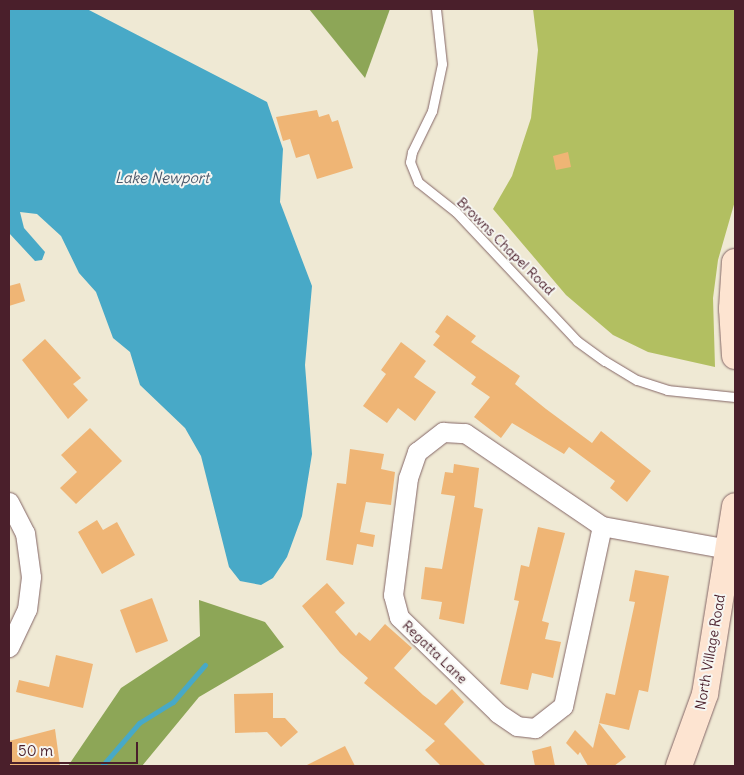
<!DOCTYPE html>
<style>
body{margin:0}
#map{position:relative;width:744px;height:775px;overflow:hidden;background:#efe9d4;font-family:Delius,sans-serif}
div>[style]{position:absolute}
.green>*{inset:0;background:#b2bf61}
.forest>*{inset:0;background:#8da657}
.water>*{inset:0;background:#48a9c7}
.stream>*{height:5px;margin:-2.5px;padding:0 2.5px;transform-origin:2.5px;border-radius:2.5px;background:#48a9c7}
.building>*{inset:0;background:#efb575}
.roads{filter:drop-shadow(0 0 1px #846666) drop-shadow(0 0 1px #846666)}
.lane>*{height:9px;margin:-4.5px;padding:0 4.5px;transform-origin:4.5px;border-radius:4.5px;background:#fff}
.street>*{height:19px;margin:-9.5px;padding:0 9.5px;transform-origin:9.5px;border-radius:9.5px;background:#fff}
.secondary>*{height:26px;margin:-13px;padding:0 13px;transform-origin:13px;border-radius:13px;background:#fde4d1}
span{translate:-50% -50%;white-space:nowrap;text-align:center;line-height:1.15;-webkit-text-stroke:4px #f6f6f2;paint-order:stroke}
.street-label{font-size:14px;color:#4a1f2b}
.water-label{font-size:15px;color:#495669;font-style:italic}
.frame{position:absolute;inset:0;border:10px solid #4a1f2b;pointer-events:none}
.scale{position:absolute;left:10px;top:742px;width:128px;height:22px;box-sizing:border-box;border:2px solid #4a1f2b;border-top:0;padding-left:6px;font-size:15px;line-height:18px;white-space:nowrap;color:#4a1f2b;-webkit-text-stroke:4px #f6f6f2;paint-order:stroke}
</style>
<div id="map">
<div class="green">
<i style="clip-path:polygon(533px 9px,735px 9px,735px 201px,718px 260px,713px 298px,715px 367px,648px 352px,613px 335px,566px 295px,493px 209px,512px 176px,531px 118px,538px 50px)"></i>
</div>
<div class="forest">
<i style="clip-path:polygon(309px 9px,390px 9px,365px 78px)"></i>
<i style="clip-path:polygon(199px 600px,265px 622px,284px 647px,199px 697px,142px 766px,68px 766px,121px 688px,200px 636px)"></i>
</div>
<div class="water">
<i style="clip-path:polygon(9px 9px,87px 9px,267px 102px,283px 149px,280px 202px,312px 286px,305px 365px,312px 454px,302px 516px,287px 557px,273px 578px,261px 585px,240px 581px,229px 567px,201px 456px,185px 428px,140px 385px,130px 352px,113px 338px,96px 292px,79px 273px,61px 236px,37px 214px,20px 212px,24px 228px,45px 252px,42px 260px,35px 261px,9px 233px)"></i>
</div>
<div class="stream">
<i style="left:102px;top:766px;width:57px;rotate:-49.3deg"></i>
<i style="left:139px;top:723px;width:40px;rotate:-32deg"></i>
<i style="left:173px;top:702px;width:49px;rotate:-49.1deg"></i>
</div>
<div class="building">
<i style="clip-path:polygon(317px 110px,319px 117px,329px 114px,332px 122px,338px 120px,353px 168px,317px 179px,309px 154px,296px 158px,290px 139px,283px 141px,276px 117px)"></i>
<i style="clip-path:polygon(568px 152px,571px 167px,556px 170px,553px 156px)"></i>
<i style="clip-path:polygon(20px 283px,25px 301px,9px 306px,9px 286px)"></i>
<i style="clip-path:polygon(447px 315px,476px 336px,471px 342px,520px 376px,515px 384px,546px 409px,592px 443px,601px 431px,651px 471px,627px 502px,610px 488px,615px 481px,569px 447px,564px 454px,512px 423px,501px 438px,474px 417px,490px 397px,471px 384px,476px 377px,433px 345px,440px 336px,435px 332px)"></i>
<i style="clip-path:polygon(45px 339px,81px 378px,73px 384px,88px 400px,68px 419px,22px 360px)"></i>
<i style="clip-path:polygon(401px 342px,426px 361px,414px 377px,436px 392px,415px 421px,398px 408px,387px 423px,363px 406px,386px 374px,381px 370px)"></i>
<i style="clip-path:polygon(90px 428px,122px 461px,76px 504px,60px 488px,77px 472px,61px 455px)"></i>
<i style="clip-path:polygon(350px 449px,384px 454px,381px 469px,395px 472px,391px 505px,366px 502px,360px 532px,375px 535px,373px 547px,357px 544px,353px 565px,326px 560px,337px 483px,346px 484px)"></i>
<i style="clip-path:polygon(454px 464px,479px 468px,474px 507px,483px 509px,464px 624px,439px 619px,442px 602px,421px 599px,425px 567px,442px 569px,455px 496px,441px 494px,445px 472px,453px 473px)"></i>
<i style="clip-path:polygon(97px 520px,103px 530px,117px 522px,135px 555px,102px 574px,78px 532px)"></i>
<i style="clip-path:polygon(538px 527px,565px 533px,542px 621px,549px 623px,545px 639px,561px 642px,553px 678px,532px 673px,528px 690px,500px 684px,519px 601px,514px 600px,521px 565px,529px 567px)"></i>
<i style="clip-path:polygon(635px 570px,669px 576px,648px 692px,639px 690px,629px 730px,599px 723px,606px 693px,615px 695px,635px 602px,629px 601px)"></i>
<i style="clip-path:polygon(327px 583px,345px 603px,335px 612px,356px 636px,359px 632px,370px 641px,385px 624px,412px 648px,394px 668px,423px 695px,436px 705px,452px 689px,464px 702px,444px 724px,486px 766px,441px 766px,425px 750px,435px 741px,364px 683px,368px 678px,340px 653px,302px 606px)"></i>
<i style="clip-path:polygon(152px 598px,168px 641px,136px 653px,120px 610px)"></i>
<i style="clip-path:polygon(56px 655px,93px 664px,83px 708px,16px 692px,19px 680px,49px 687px)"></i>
<i style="clip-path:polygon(273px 693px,273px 718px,285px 718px,298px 732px,281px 747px,267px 732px,235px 733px,234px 694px)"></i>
<i style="clip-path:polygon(599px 723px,626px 757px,614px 766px,588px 766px,580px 752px,578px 755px,566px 743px,575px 730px,593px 748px)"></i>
<i style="clip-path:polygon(55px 729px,60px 766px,9px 766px,9px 741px)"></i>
<i style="clip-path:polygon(345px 746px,355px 766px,305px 766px)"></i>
<i style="clip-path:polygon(551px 746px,555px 766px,535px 766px,532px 751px)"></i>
</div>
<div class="roads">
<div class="lane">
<i style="left:436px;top:9px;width:55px;rotate:83.8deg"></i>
<i style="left:442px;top:64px;width:48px;rotate:102deg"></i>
<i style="left:432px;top:111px;width:46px;rotate:116deg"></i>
<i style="left:412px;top:152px;width:10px;rotate:101deg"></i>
<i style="left:410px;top:162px;width:22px;rotate:68deg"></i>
<i style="left:418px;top:182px;width:48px;rotate:38.3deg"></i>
<i style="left:456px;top:212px;width:177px;rotate:46.8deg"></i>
<i style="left:577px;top:341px;width:34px;rotate:36deg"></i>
<i style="left:605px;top:361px;width:37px;rotate:31deg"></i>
<i style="left:637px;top:380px;width:32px;rotate:18deg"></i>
<i style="left:667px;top:390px;width:68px;rotate:5.9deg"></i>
</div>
<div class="street">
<i style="left:443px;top:432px;width:22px;rotate:3deg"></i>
<i style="left:465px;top:433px;width:166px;rotate:34.2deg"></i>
<i style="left:602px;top:526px;width:184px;rotate:102.2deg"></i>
<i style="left:563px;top:706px;width:36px;rotate:142deg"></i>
<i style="left:535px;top:728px;width:18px;rotate:-174deg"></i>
<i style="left:517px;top:726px;width:23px;rotate:-146deg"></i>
<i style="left:498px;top:713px;width:138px;rotate:-135.9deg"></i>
<i style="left:399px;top:617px;width:23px;rotate:-105deg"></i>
<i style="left:393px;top:595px;width:118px;rotate:-82.7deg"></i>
<i style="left:408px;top:478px;width:28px;rotate:-71deg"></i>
<i style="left:417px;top:452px;width:33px;rotate:-38deg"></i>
<i style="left:9px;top:502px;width:35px;rotate:63deg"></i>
<i style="left:25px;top:533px;width:44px;rotate:82.2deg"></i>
<i style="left:31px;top:577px;width:32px;rotate:97deg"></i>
<i style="left:27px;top:609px;width:42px;rotate:115.3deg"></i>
<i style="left:602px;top:526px;width:128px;rotate:10.3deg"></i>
</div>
<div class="secondary">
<i style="left:735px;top:262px;width:47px;rotate:93.7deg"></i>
<i style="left:732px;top:309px;width:47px;rotate:86.3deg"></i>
<i style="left:679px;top:766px;width:77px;rotate:-70.1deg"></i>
<i style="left:705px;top:694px;width:190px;rotate:-80.9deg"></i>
</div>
</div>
<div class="street-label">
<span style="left:506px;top:246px;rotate:45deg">Browns Chapel Road</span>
<span style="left:435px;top:652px;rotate:44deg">Regatta Lane</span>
<span style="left:710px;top:652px;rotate:-80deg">North Village Road</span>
</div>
<div class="water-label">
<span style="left:162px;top:178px">Lake Newport</span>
</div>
<div class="frame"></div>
<div class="scale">50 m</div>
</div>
